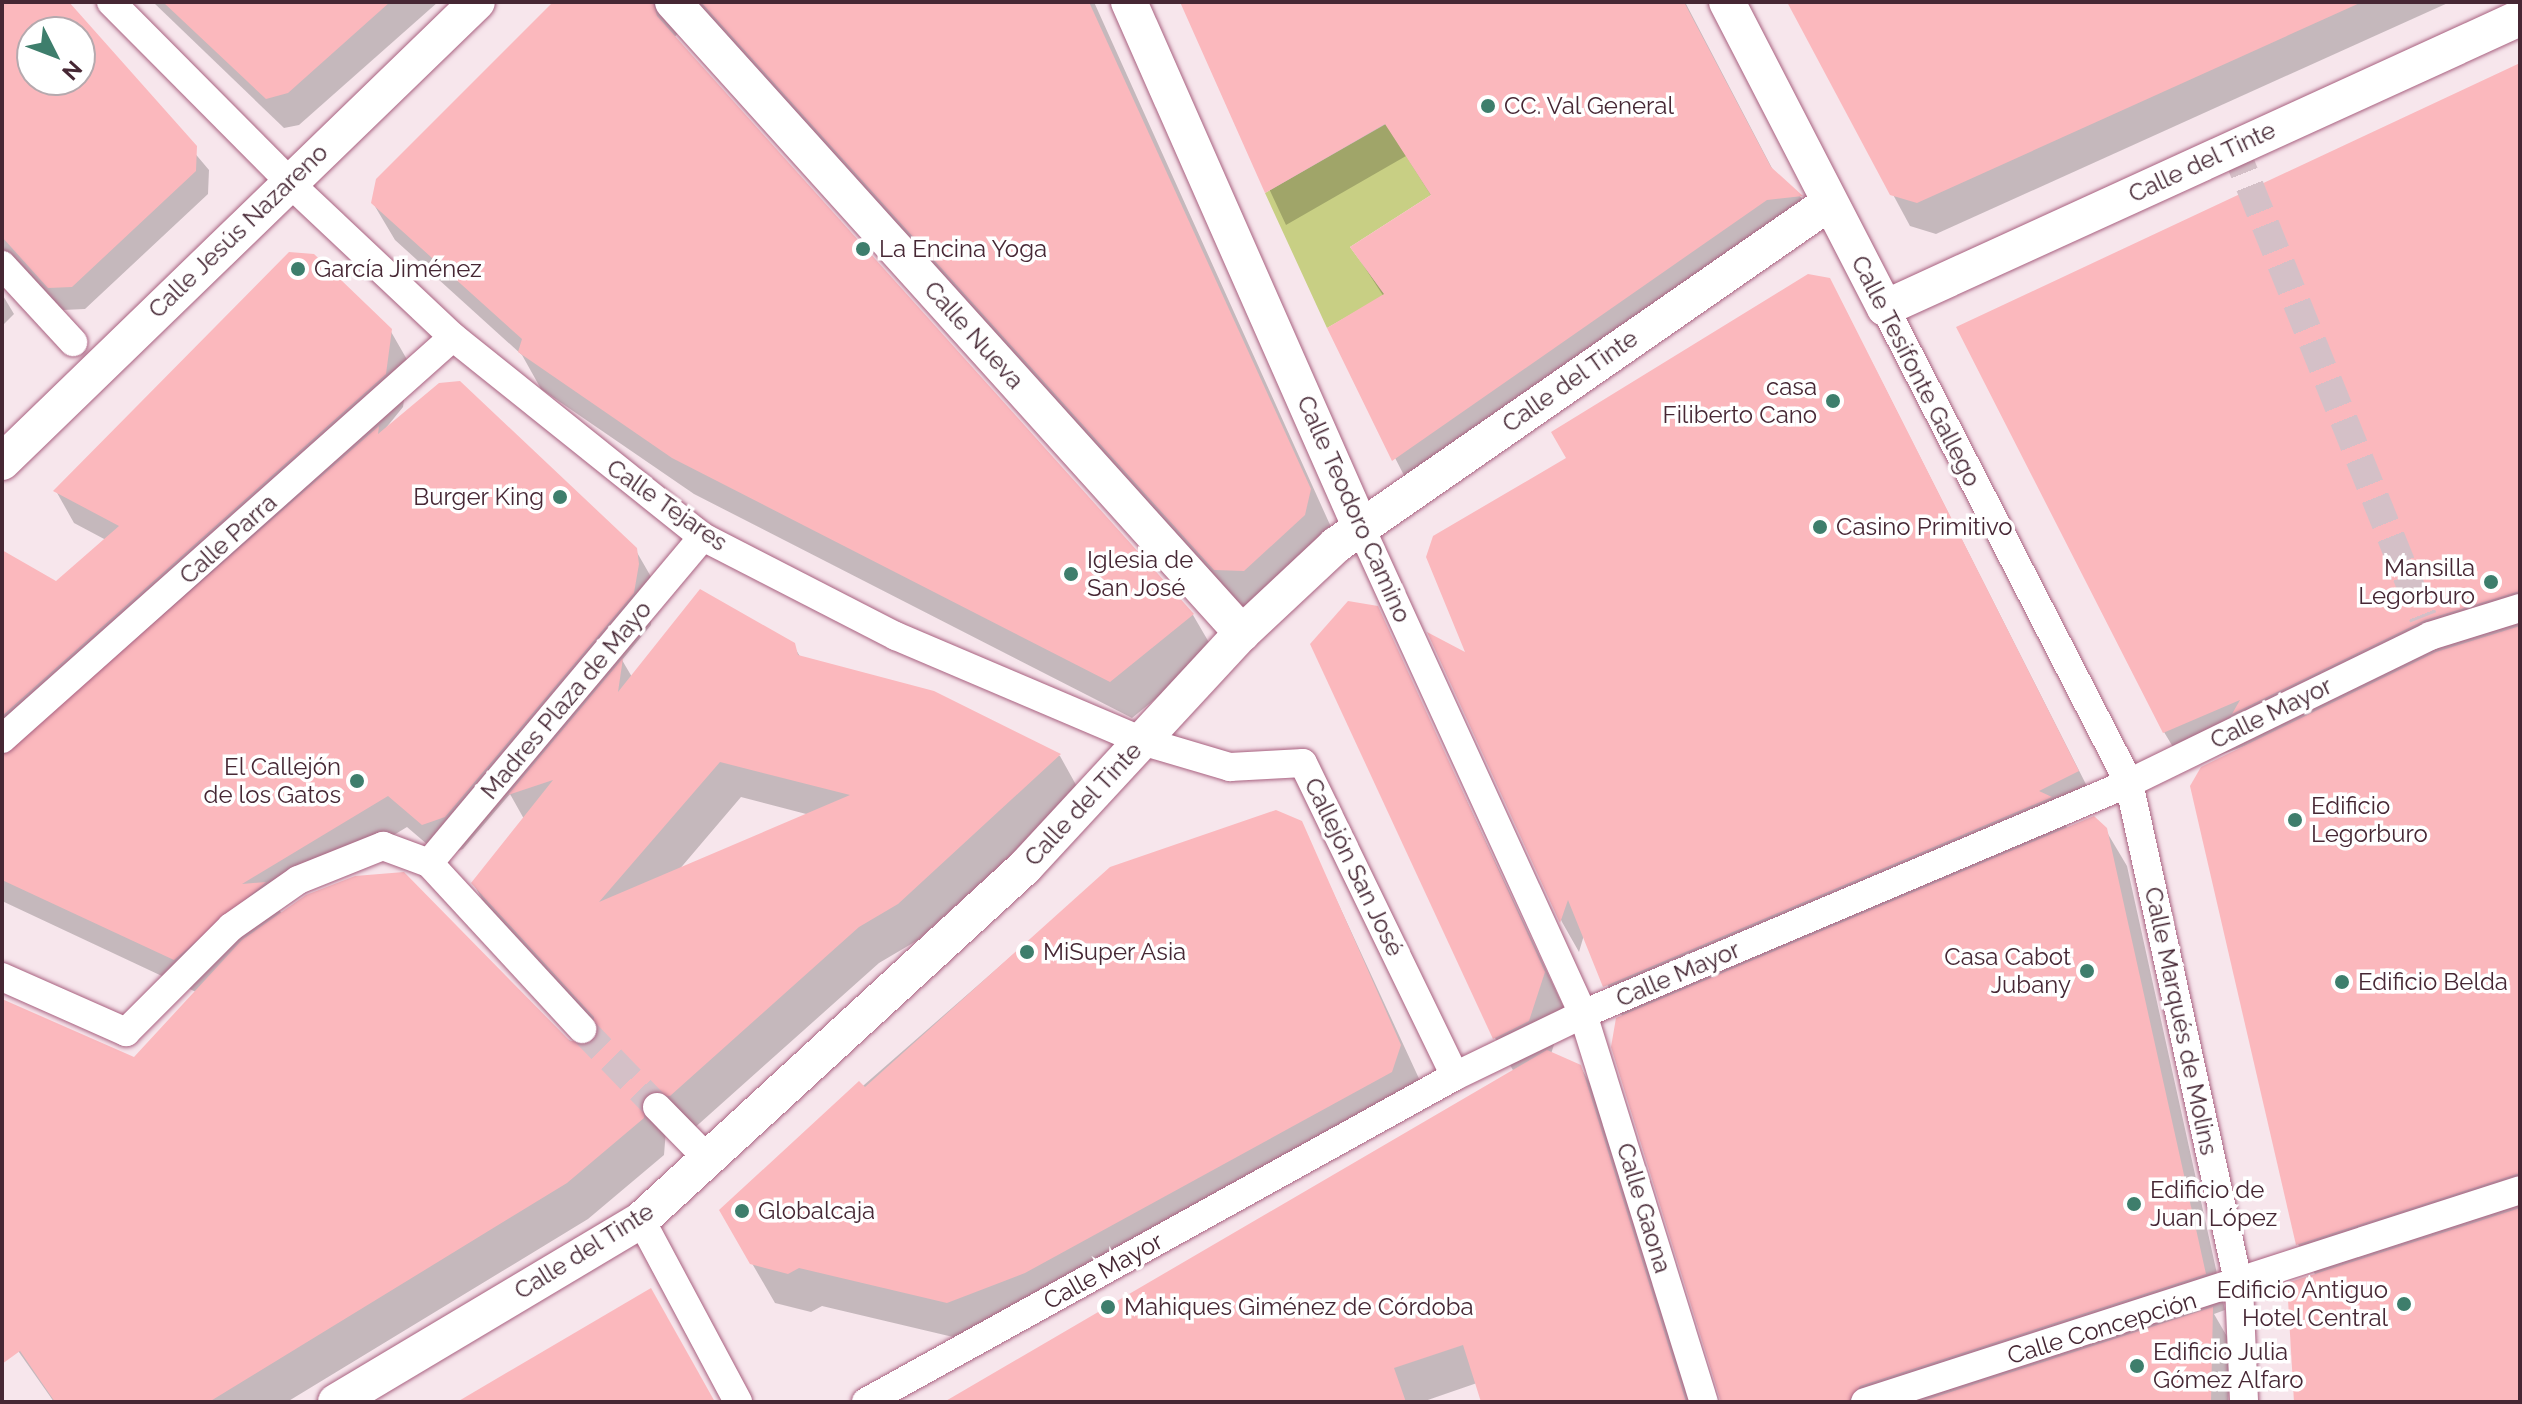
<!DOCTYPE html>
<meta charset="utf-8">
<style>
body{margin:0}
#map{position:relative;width:2522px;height:1404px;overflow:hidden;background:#f7e6ec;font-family:Raleway,sans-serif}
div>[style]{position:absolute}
.green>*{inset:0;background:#c8cf84}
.shadow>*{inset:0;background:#0003}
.building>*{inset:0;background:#fbb8bd}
.pedestrian-tunnel>*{height:28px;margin-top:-14px;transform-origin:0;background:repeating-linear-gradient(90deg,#d4c0c7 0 28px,transparent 0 42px)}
.roads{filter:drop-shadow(0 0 2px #a86180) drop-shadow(0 0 2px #a86180)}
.pedestrian>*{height:28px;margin:-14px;padding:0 14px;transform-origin:14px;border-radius:14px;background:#fff}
.minor>*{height:36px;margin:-18px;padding:0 18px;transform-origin:18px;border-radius:18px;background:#fff}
.dots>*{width:22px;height:22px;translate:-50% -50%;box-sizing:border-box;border:4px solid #fff;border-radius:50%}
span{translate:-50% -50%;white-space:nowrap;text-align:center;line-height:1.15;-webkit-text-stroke:7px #fff;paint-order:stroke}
.poi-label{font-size:24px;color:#462734}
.left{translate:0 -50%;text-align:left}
.right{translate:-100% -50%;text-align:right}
.street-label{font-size:24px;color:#462734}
.frame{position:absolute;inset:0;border:4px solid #462734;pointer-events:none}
.north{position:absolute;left:16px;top:16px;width:80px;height:80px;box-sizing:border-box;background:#fff;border:2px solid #b5a9ae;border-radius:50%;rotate:132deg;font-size:22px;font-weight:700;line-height:32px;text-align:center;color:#462734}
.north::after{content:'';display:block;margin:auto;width:28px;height:36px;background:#3e7e6c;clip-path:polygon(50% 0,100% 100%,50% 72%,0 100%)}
</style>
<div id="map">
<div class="green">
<i style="clip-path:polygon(1386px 124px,1431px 195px,1350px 247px,1385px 295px,1327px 328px,1265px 193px)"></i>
</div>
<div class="shadow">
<i style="clip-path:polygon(evenodd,2px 2px,67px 2px,209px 170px,208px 194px,85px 309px,63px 310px,2px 279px,2px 2px,32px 32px,80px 32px,80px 80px,32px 80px,32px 32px)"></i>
<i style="clip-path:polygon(153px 2px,438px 2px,299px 125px,284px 128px)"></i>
<i style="clip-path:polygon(556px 2px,1094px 2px,1331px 527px,1265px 607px,1236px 606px,691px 17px,674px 38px,1193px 615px,1214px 651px,1132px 718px,694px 494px,541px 389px,522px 355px,395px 240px,373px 203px)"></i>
<i style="clip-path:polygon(1182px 2px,1685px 2px,1774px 172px,1801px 197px,1820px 229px,1413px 493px,1329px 329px,1384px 297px,1352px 248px,1432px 197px,1406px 156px,1286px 225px)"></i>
<i style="clip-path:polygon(1789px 2px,2450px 2px,1936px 234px,1910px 226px)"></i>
<i style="clip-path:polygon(2520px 66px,2520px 1402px,2297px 1402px,2316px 1276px,2298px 1244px,2251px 744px,2185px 767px,2164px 732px)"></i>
<i style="clip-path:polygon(2px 294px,14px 314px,2px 326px)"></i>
<i style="clip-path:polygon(1847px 313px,2096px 804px,2063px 820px,2068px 829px,2105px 829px,2127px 866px,2225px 1310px,2214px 1314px,2232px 1345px,2228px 1402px,1738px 1402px,1623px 1018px,1584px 935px,1579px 952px,1562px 922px,1431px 636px,1469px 656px)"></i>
<i style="clip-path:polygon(evenodd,390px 330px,409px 363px,403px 407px,381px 434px,459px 383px,635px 549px,654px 582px,651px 625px,622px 660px,632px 677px,793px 645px,801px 658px,933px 693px,1060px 756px,1080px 792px,918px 940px,879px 963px,691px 1131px,666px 1130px,664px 1155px,588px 1219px,287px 1402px,54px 1402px,2px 1328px,2px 1001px,134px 1060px,196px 992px,2px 901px,2px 567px,56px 583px,106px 540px,74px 523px,56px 491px,390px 330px,510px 794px,524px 819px,473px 883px,494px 920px,600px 1035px,587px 1048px,282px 914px,277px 906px,407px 827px,442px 857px,463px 849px,510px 794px,390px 330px,741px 797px,810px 815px,678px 871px,741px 797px)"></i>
<i style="clip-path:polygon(1376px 608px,1565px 1010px,1551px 1054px,1580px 1066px,1601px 1103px,1694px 1402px,1483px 1402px,1477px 1383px,1422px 1402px,951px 1402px,1514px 1072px,1495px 1038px)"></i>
<i style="clip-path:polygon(1301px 823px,1422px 1085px,970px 1341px,822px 1306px,811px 1312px,775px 1303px,721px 1210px,1111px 869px)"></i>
</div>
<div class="building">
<i style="clip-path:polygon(evenodd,2px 2px,69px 2px,197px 146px,196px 171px,72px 287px,48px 288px,2px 237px,2px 2px,32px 32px,80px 32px,80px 80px,32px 80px,32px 32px)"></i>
<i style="clip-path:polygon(163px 2px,390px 2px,288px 93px,266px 99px)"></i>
<i style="clip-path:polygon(553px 2px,653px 2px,657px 16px,1194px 614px,1110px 682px,672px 458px,518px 352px,522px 339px,371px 203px,376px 179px)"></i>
<i style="clip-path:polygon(701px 2px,1089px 2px,1311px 489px,1305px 515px,1244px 571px,1214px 570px)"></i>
<i style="clip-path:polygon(1180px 2px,1684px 2px,1771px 167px,1803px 196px,1767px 200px,1392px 461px,1327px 328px,1384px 294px,1350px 247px,1431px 195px,1385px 124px,1265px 193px)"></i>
<i style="clip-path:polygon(1787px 2px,2362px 2px,1917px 203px,1890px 195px)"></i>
<i style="clip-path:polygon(2520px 63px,2520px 591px,2425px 620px,2232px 714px,2240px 700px,2163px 733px,1956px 327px)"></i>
<i style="clip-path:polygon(289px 252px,314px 254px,392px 329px,386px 374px,2px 716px,2px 550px,56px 581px,119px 526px,53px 491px)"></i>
<i style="clip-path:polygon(1808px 274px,1830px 278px,2079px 771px,2039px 791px,2052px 797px,1603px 987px,1568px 900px,1560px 923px,1427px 632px,1465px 652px,1426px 557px,1433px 536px,1566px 458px,1551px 432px)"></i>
<i style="clip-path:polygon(460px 381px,637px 548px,639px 564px,634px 593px,445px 817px,422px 825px,388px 796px,242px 884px,266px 882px,174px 960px,2px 880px,2px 756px,379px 426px,378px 434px,439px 383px)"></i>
<i style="clip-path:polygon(evenodd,700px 589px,795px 643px,798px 655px,934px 691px,1061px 754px,898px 904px,859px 927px,670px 1096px,646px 1094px,644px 1118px,567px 1183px,209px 1402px,55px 1402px,20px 1351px,2px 1364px,2px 999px,134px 1057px,242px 940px,306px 895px,355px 876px,404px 872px,570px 1041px,593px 1042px,594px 1017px,471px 883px,553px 780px,508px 795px,623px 658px,618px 692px,700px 589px,720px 762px,850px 795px,599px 902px,720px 762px)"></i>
<i style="clip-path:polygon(1348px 601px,1378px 606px,1545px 972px,1529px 1021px,1493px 1039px,1310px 644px)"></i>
<i style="clip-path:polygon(2520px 626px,2520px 1173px,2296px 1245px,2190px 786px,2201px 767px,2436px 652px)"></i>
<i style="clip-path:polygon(1276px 810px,1302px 821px,1401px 1045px,1392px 1072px,1025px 1273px,947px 1303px,799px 1268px,788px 1274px,750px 1264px,719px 1210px,859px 1081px,865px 1087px,1110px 867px)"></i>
<i style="clip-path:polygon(2094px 816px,2107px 828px,2206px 1274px,1860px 1386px,1848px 1402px,1721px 1402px,1611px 1047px,1616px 1018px)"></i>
<i style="clip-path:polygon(1547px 1050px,1581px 1065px,1686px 1402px,1481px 1402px,1463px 1345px,1394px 1368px,1406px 1402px,944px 1402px)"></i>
<i style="clip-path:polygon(2520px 1208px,2520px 1402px,2294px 1402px,2287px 1283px)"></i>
<i style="clip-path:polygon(651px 1288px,715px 1402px,457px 1402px)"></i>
<i style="clip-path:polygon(2213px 1307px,2211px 1402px,1920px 1402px)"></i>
</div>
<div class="pedestrian-tunnel">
<i style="left:2234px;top:147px;width:507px;rotate:68.09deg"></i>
<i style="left:582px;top:1029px;width:108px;rotate:46.1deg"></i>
</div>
<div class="roads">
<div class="pedestrian">
<i style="left:111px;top:2px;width:241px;rotate:45.2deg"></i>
<i style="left:298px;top:191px;width:213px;rotate:43.3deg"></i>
<i style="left:453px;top:337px;width:320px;rotate:38.7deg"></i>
<i style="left:703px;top:537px;width:217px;rotate:27.2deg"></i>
<i style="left:896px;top:636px;width:267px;rotate:23.1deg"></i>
<i style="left:1142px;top:741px;width:92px;rotate:16.5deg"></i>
<i style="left:1230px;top:767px;width:73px;rotate:-3.1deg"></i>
<i style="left:1303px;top:763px;width:348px;rotate:64.1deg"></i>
<i style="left:2px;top:265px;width:105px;rotate:47.3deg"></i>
<i style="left:1885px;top:308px;width:534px;rotate:62.81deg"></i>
<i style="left:2129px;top:783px;width:515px;rotate:77.66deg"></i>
<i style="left:2239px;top:1286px;width:116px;rotate:87.5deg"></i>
<i style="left:1360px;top:526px;width:537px;rotate:65.44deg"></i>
<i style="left:1583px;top:1014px;width:406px;rotate:72.7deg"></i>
<i style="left:2px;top:739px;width:604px;rotate:-41.71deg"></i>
<i style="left:429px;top:863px;width:426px;rotate:-50deg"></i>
<i style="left:2px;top:977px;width:136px;rotate:23.9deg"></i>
<i style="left:126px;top:1032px;width:148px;rotate:-45deg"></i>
<i style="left:231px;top:927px;width:82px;rotate:-35deg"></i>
<i style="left:298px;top:880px;width:92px;rotate:-21.8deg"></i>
<i style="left:383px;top:846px;width:49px;rotate:20.3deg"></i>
<i style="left:429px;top:863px;width:226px;rotate:47.3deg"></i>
<i style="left:657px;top:1107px;width:73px;rotate:45.6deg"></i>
<i style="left:641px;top:1220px;width:206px;rotate:61.9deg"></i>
<i style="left:866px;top:1402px;width:673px;rotate:-28.96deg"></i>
<i style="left:1455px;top:1076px;width:142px;rotate:-25.8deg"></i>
<i style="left:1583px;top:1014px;width:593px;rotate:-22.93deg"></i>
<i style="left:2129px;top:783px;width:335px;rotate:-26deg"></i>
<i style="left:2430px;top:636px;width:94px;rotate:-17.3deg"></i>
<i style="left:1865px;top:1402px;width:688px;rotate:-17.93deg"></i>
</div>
<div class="minor">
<i style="left:673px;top:2px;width:850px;rotate:47.96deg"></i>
<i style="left:1129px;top:2px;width:573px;rotate:66.21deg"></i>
<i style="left:1727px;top:2px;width:344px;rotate:62.7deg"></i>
<i style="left:1885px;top:308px;width:698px;rotate:-24.55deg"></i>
<i style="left:2px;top:462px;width:661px;rotate:-44.08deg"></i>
<i style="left:336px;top:1402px;width:355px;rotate:-30.8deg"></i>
<i style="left:641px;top:1220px;width:522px;rotate:-42.59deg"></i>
<i style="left:1025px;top:867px;width:319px;rotate:-47.2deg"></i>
<i style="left:1242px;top:633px;width:129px;rotate:-43.1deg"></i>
<i style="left:1336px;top:545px;width:600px;rotate:-34.75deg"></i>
</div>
</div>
<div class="dots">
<i style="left:1488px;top:106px;background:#3e7e6c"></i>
<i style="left:863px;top:249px;background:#3e7e6c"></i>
<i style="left:298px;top:269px;background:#3e7e6c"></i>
<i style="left:1833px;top:401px;background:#3e7e6c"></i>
<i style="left:560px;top:497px;background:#3e7e6c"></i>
<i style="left:1820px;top:527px;background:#3e7e6c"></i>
<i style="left:1071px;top:574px;background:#3e7e6c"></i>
<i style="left:2491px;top:582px;background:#3e7e6c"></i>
<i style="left:357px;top:781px;background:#3e7e6c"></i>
<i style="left:2295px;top:820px;background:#3e7e6c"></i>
<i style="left:1027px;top:952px;background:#3e7e6c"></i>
<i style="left:2087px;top:971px;background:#3e7e6c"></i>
<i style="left:2342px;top:982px;background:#3e7e6c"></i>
<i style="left:2134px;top:1204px;background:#3e7e6c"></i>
<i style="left:742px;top:1211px;background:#3e7e6c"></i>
<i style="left:2404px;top:1304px;background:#3e7e6c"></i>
<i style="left:1108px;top:1307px;background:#3e7e6c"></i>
<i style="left:2137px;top:1366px;background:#3e7e6c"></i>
</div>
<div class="poi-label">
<span class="left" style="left:1504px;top:106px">CC. Val General</span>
<span class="left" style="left:879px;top:249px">La Encina Yoga</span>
<span class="left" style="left:314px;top:269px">García Jiménez</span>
<span class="right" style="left:1817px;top:401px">casa<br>Filiberto Cano</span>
<span class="right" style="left:544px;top:497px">Burger King</span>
<span class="left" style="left:1836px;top:527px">Casino Primitivo</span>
<span class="left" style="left:1087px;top:574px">Iglesia de<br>San José</span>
<span class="right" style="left:2475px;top:582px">Mansilla<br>Legorburo</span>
<span class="right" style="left:341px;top:781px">El Callejón<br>de los Gatos</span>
<span class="left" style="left:2311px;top:820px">Edificio<br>Legorburo</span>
<span class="left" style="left:1043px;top:952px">MiSuper Asia</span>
<span class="right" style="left:2071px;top:971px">Casa Cabot<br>Jubany</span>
<span class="left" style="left:2358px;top:982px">Edificio Belda</span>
<span class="left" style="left:2150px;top:1204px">Edificio de<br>Juan López</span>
<span class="left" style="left:758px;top:1211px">Globalcaja</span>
<span class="right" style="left:2388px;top:1304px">Edificio Antiguo<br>Hotel Central</span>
<span class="left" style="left:1124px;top:1307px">Mahiques Giménez de Córdoba</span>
<span class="left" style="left:2153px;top:1366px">Edificio Julia<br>Gómez Alfaro</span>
</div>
<div class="street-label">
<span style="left:2202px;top:162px;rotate:-25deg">Calle del Tinte</span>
<span style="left:238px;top:231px;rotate:-44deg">Calle Jesús Nazareno</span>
<span style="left:974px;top:335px;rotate:48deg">Calle Nueva</span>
<span style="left:1916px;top:371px;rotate:63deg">Calle Tesifonte Gallego</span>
<span style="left:1570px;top:381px;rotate:-35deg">Calle del Tinte</span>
<span style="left:667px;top:505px;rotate:35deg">Calle Tejares</span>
<span style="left:1354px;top:509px;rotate:66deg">Calle Teodoro Camino</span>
<span style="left:228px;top:539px;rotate:-42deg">Calle Parra</span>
<span style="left:566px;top:700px;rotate:-50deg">Madres Plaza de Mayo</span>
<span style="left:2271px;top:713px;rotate:-26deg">Calle Mayor</span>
<span style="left:1083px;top:804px;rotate:-47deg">Calle del Tinte</span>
<span style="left:1354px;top:867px;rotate:64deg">Callejón San José</span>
<span style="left:1678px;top:974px;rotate:-23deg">Calle Mayor</span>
<span style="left:2181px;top:1021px;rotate:78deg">Calle Marqués de Molins</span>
<span style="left:1644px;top:1208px;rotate:73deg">Calle Gaona</span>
<span style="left:584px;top:1251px;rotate:-32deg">Calle del Tinte</span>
<span style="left:1103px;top:1271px;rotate:-29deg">Calle Mayor</span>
<span style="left:2102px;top:1328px;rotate:-17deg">Calle Concepción</span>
</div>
<div class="frame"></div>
<div class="north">N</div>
</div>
